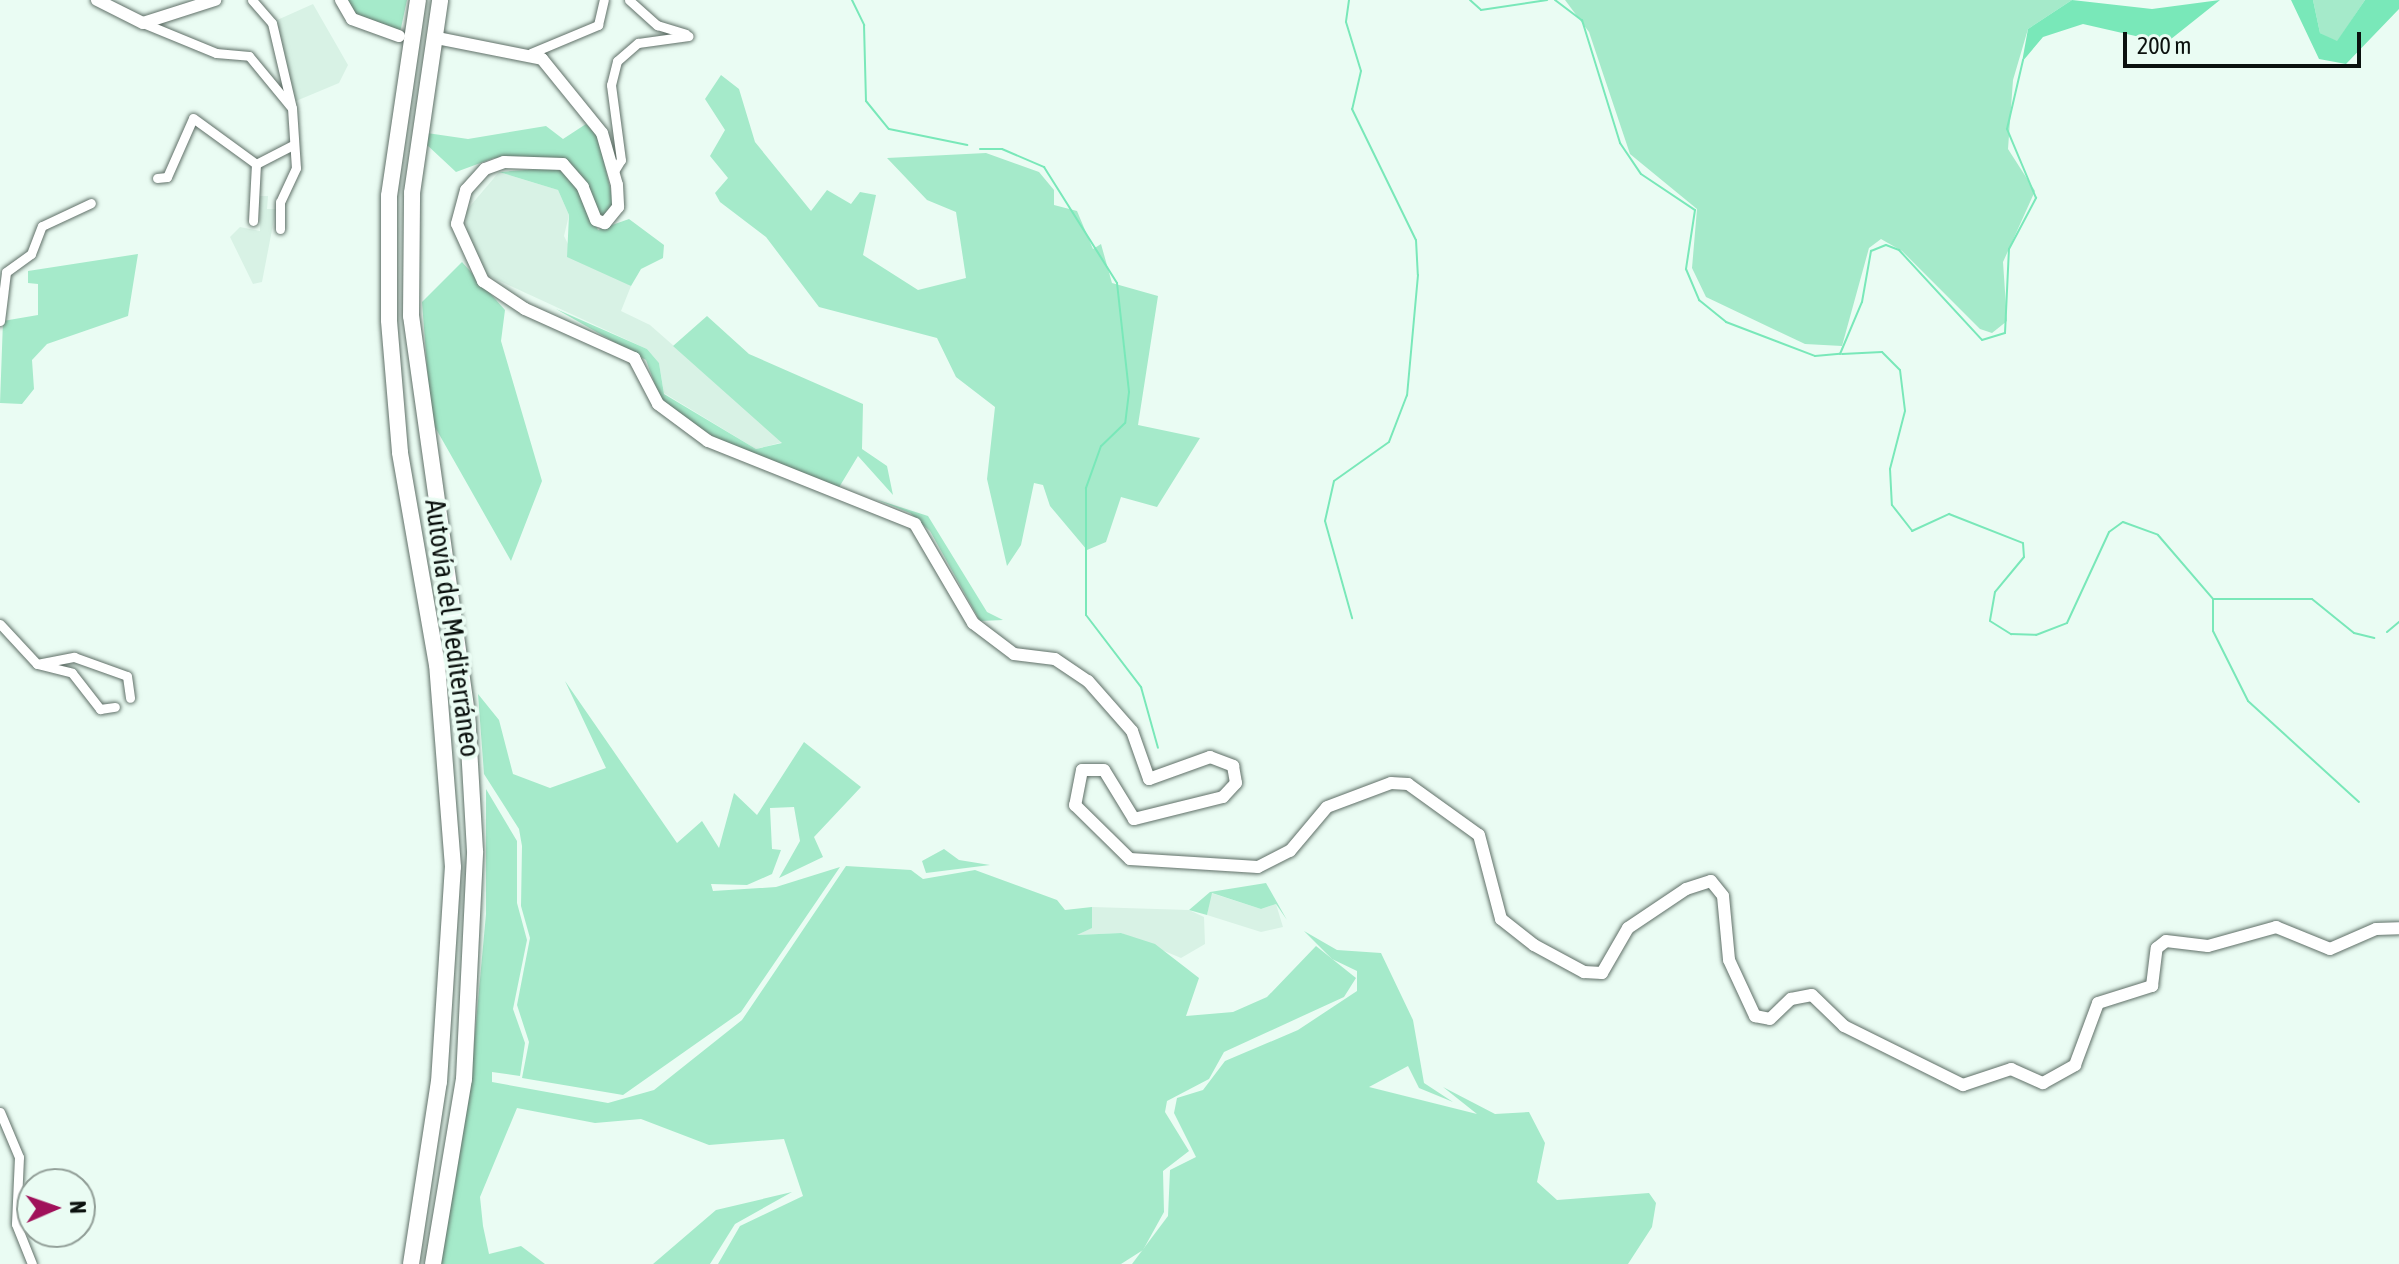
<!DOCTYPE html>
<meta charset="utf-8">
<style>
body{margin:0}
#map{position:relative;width:2399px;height:1264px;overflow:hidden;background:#eafcf3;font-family:"Asap Condensed",sans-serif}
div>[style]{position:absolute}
.built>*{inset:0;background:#d8f2e5}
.green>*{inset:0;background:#a5eaca}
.water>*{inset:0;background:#79e8b9}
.stream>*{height:2px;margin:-1px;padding:0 1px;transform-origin:1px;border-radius:1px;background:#79e8b9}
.roads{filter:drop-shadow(0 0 2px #607068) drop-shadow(0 0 2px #607068)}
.street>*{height:9px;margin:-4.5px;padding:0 4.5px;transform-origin:4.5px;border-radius:4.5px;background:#fff}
.secondary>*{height:12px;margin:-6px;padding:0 6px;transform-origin:6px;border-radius:6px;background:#fff}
.highway>*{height:16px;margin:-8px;padding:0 8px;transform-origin:8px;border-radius:8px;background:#fff}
span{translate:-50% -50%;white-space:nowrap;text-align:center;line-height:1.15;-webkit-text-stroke:8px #eafcf3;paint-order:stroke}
.street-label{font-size:28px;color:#0b110e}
.north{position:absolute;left:16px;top:1168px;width:80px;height:80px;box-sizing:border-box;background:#eafcf3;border:2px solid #919e97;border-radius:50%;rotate:88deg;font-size:22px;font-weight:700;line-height:32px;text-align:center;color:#0b110e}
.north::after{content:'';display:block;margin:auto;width:28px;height:36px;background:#a0115a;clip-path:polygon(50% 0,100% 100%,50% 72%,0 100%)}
.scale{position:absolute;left:2123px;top:32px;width:238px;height:36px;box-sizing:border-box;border:4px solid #0b110e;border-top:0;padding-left:10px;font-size:24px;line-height:28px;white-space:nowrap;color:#0b110e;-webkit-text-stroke:6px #eafcf3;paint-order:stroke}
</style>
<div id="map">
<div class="built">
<i style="clip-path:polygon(313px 4px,348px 65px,339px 83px,296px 101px,275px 45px,282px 42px,275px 21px)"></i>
<i style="clip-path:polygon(499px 172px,558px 190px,569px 215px,564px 236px,571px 250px,631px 286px,621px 311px,650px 325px,783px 442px,756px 449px,664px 393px,659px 363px,647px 349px,487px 275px,467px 236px,466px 211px)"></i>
<i style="clip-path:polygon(259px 196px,268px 196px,267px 209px,276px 209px,262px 282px,253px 284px,230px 237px,240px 227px,260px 231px)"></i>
<i style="clip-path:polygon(1211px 893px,1261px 909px,1276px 904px,1283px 927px,1261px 932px,1207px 915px)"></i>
<i style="clip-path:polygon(1092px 907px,1189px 910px,1204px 917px,1205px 944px,1181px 958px,1121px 933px,1077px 935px,1091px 928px)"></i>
</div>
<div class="green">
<i style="clip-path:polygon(347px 0,407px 0,398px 42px,393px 28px,356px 14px)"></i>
<i style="clip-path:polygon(1565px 0,2072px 0,2028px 29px,2013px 80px,2008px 149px,2035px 191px,2003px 262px,2007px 321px,1992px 333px,1980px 329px,1902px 251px,1881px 239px,1869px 248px,1842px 346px,1805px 344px,1706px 297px,1692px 268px,1697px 209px,1630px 154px,1589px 32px)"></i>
<i style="clip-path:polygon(2313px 0,2365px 0,2337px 42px,2320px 33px)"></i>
<i style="clip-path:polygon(721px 75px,739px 89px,755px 142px,811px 211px,827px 190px,851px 204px,860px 192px,876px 195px,863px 255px,918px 290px,966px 278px,956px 212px,927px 200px,887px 158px,986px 153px,1039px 172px,1054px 190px,1054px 205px,1077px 211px,1093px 249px,1101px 244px,1112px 283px,1158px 296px,1138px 425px,1200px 438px,1157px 507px,1121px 497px,1106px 542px,1087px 550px,1050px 506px,1043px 485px,1034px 483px,1021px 545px,1007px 566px,987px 479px,995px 407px,956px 377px,937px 338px,819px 307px,766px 237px,720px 202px,715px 193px,728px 178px,710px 156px,725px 130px,705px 99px)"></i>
<i style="clip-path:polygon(586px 124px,598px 137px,613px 200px,614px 210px,602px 218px,572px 166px,558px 158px,494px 158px,456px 172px,426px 144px,427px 133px,468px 139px,546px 126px,563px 139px)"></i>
<i style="clip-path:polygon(554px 168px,571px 176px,598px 230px,629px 219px,664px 245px,663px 258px,641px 269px,631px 286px,567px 257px,569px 215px,558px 190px,499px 172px)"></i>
<i style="clip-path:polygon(138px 254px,128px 316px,47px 344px,32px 360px,34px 389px,22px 404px,0 403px,3px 321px,38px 315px,38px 284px,28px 283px,28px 271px)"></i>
<i style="clip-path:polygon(462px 262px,505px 310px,501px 341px,542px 481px,511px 561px,431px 420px,422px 302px)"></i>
<i style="clip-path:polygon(556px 309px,647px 349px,659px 363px,664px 394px,756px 449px,782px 443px,673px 346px,707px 316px,749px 354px,863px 404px,862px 449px,887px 466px,893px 495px,858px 456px,838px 489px,724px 444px,661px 401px,646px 360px)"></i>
<i style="clip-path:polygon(875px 499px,928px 516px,987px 612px,1003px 620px,980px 621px,930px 531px,910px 513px)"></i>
<i style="clip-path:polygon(565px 681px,677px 843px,702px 821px,719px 848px,734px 793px,757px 815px,804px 742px,861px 787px,814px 837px,823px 857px,779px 878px,800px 841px,794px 807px,770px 808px,772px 849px,781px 850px,772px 874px,747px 885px,711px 884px,713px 891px,776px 887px,840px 867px,741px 1012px,623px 1095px,522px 1078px,529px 1042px,517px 1005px,530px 938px,521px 906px,522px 846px,519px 829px,484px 774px,478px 694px,499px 720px,513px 774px,550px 788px,606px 768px)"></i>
<i style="clip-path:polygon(486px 789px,517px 841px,517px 903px,527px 940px,513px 1009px,525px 1043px,520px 1076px,492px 1072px,492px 1082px,608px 1103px,654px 1090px,742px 1020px,846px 866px,911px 870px,923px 879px,975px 870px,1057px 900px,1065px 910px,1092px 907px,1092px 928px,1077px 935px,1121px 933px,1155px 944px,1199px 978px,1186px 1016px,1233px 1012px,1267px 997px,1316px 946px,1356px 978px,1344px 997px,1224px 1052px,1209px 1079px,1167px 1101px,1165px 1112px,1189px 1151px,1163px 1171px,1164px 1212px,1143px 1250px,1121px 1264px,718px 1264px,740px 1226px,803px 1196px,784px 1139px,709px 1145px,641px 1119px,595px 1123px,517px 1108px,480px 1197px,483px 1226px,489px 1254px,521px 1246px,545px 1264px,438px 1264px,470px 1088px,486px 914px)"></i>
<i style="clip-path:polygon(944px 849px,959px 860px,990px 865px,926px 873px,922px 861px)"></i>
<i style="clip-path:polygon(1266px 883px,1287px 920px,1276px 904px,1261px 909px,1212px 893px,1207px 915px,1189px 910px,1210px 892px)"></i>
<i style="clip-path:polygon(1304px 931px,1337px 950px,1381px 953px,1413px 1020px,1424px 1083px,1453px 1102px,1419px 1088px,1408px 1066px,1369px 1087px,1477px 1114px,1443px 1087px,1495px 1114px,1529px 1112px,1545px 1143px,1537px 1182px,1557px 1200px,1649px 1193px,1656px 1203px,1652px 1227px,1628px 1264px,1132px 1264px,1168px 1216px,1170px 1170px,1196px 1157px,1174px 1113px,1177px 1098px,1203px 1090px,1225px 1061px,1298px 1030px,1357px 991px,1357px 971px,1332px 959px)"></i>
<i style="clip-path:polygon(792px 1192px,735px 1224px,710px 1264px,653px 1264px,716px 1210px)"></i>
</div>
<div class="water">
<i style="clip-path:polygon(2072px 0,2152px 9px,2220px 0,2166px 43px,2083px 24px,2043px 37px,2022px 62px,2028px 29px)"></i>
<i style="clip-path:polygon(2291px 0,2313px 0,2320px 33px,2337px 41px,2365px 0,2399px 0,2399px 9px,2346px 64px,2319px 59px)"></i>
</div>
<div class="stream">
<i style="left:852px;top:0;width:28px;rotate:64deg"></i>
<i style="left:864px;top:25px;width:76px;rotate:88.5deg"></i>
<i style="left:866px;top:101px;width:36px;rotate:51deg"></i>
<i style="left:889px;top:129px;width:80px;rotate:11.6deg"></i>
<i style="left:1349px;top:0;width:22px;rotate:98deg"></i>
<i style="left:1346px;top:22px;width:51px;rotate:73deg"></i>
<i style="left:1361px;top:71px;width:39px;rotate:103deg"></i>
<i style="left:1352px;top:109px;width:146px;rotate:64deg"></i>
<i style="left:1416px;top:240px;width:35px;rotate:87deg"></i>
<i style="left:1418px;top:275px;width:121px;rotate:95.2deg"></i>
<i style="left:1407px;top:395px;width:50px;rotate:111deg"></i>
<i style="left:1389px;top:442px;width:67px;rotate:144.7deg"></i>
<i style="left:1334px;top:481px;width:41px;rotate:102.7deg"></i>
<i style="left:1325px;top:521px;width:101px;rotate:74.4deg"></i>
<i style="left:1470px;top:0;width:15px;rotate:42deg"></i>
<i style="left:1481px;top:10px;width:67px;rotate:-8.6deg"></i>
<i style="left:1555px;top:0;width:34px;rotate:37deg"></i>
<i style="left:1582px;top:20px;width:129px;rotate:72.8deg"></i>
<i style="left:1620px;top:143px;width:37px;rotate:56deg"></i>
<i style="left:1641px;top:174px;width:65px;rotate:33.7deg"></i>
<i style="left:1695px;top:210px;width:60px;rotate:98.7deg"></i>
<i style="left:1686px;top:269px;width:34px;rotate:67deg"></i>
<i style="left:1699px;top:300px;width:35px;rotate:39deg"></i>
<i style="left:1726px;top:322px;width:95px;rotate:20.9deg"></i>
<i style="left:1815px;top:356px;width:25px;rotate:-5deg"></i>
<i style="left:1840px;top:354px;width:56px;rotate:-67.1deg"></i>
<i style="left:1862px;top:302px;width:52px;rotate:-80deg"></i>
<i style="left:1871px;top:251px;width:16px;rotate:-22deg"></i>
<i style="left:1886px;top:245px;width:14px;rotate:21deg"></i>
<i style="left:1899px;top:250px;width:122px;rotate:47.3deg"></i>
<i style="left:1982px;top:340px;width:24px;rotate:-17deg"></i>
<i style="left:2005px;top:333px;width:84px;rotate:-87.3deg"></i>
<i style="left:2009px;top:249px;width:58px;rotate:-62.1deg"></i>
<i style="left:2036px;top:198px;width:75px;rotate:-112.8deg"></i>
<i style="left:2007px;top:129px;width:71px;rotate:-76.9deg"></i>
<i style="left:980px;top:149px;width:22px"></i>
<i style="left:1002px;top:149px;width:46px;rotate:23.2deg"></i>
<i style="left:1044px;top:167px;width:137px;rotate:57.8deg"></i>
<i style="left:1117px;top:283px;width:110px;rotate:83.7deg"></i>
<i style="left:1129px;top:392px;width:31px;rotate:97deg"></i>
<i style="left:1125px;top:423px;width:33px;rotate:136deg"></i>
<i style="left:1101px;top:446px;width:45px;rotate:109.7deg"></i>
<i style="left:1086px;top:488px;width:127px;rotate:90deg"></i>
<i style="left:1086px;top:615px;width:91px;rotate:52.6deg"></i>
<i style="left:1141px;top:687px;width:63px;rotate:74.4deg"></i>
<i style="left:1842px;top:354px;width:40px;rotate:-2.9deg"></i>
<i style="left:1882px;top:352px;width:25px;rotate:45deg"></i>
<i style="left:1900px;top:370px;width:41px;rotate:83deg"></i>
<i style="left:1905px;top:411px;width:60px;rotate:104.5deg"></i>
<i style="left:1890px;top:469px;width:36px;rotate:87deg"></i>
<i style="left:1892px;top:505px;width:33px;rotate:52deg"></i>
<i style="left:1912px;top:531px;width:41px;rotate:-24.7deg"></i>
<i style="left:1949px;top:514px;width:79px;rotate:21.4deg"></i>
<i style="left:2023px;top:543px;width:14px;rotate:86deg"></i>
<i style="left:2024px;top:557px;width:45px;rotate:129.6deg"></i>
<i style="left:1995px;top:592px;width:29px;rotate:100deg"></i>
<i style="left:1990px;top:621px;width:25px;rotate:32deg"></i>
<i style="left:2011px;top:634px;width:25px;rotate:2deg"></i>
<i style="left:2036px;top:635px;width:33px;rotate:-21deg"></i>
<i style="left:2067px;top:623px;width:100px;rotate:-65.2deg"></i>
<i style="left:2109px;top:532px;width:17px;rotate:-36deg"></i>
<i style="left:2123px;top:522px;width:37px;rotate:20deg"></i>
<i style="left:2158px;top:535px;width:84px;rotate:49.3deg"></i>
<i style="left:2213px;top:599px;width:32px;rotate:90deg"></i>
<i style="left:2213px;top:631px;width:78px;rotate:63.4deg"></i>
<i style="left:2248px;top:701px;width:150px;rotate:42.3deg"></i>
<i style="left:2213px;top:599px;width:99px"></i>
<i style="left:2312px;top:599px;width:54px;rotate:39deg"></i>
<i style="left:2354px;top:633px;width:21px;rotate:14deg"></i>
<i style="left:2387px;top:632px;width:16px;rotate:-40deg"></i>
</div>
<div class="roads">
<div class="street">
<i style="left:252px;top:0;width:30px;rotate:49deg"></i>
<i style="left:272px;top:23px;width:87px;rotate:76.8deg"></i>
<i style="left:292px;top:108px;width:60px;rotate:86.2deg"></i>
<i style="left:296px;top:168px;width:38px;rotate:115deg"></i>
<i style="left:280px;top:202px;width:27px;rotate:90deg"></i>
<i style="left:629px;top:0;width:38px;rotate:42deg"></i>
<i style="left:657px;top:25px;width:30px;rotate:17deg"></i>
<i style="left:143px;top:23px;width:79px;rotate:22.3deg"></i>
<i style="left:216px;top:53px;width:33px;rotate:5deg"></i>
<i style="left:249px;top:56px;width:66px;rotate:50.5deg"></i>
<i style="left:531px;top:53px;width:73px;rotate:-22.7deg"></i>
<i style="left:598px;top:25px;width:26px;rotate:-77deg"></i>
<i style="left:614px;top:171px;width:13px;rotate:-58deg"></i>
<i style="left:621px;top:160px;width:76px;rotate:-97.6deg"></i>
<i style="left:611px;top:85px;width:25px;rotate:-76deg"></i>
<i style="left:617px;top:61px;width:28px;rotate:-41deg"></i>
<i style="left:638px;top:43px;width:51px;rotate:-7.8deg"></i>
<i style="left:157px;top:178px;width:10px;rotate:-6deg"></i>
<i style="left:167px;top:177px;width:64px;rotate:-66.2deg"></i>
<i style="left:193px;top:118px;width:78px;rotate:36.1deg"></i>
<i style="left:253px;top:221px;width:57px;rotate:-87deg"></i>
<i style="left:256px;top:164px;width:42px;rotate:-27.2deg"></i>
<i style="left:0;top:321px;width:49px;rotate:-83deg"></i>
<i style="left:6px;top:272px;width:31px;rotate:-36deg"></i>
<i style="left:31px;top:254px;width:30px;rotate:-69deg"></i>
<i style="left:42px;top:226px;width:54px;rotate:-25.1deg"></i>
<i style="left:0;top:624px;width:54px;rotate:47.2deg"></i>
<i style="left:37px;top:664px;width:38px;rotate:-11deg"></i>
<i style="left:74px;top:657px;width:56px;rotate:19.7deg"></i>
<i style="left:127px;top:676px;width:22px;rotate:82deg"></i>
<i style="left:37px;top:664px;width:36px;rotate:14deg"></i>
<i style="left:72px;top:673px;width:46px;rotate:52.1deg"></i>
<i style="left:100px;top:709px;width:15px;rotate:-8deg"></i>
<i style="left:0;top:1112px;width:49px;rotate:67.1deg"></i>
<i style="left:19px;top:1157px;width:67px;rotate:92.6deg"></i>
<i style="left:16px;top:1224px;width:43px;rotate:68.2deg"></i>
</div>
<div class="secondary">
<i style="left:97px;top:0;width:51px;rotate:26.6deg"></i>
<i style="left:143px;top:23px;width:76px;rotate:-17.7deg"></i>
<i style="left:341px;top:0;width:22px;rotate:60deg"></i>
<i style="left:352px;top:19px;width:50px;rotate:19.9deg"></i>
<i style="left:442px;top:39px;width:102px;rotate:11.3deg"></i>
<i style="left:542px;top:59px;width:95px;rotate:51deg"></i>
<i style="left:602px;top:133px;width:54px;rotate:73.9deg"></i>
<i style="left:617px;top:185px;width:22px;rotate:87deg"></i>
<i style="left:618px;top:207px;width:21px;rotate:129deg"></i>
<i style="left:605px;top:223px;width:9px;rotate:-162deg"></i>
<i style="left:596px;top:220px;width:35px;rotate:-112deg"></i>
<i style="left:583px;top:187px;width:30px;rotate:-131deg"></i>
<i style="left:563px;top:164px;width:59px;rotate:-178.1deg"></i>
<i style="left:504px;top:162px;width:20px;rotate:160deg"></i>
<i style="left:485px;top:169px;width:28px;rotate:132deg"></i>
<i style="left:466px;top:190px;width:35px;rotate:105deg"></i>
<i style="left:457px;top:224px;width:63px;rotate:65.5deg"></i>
<i style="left:483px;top:281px;width:50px;rotate:33.7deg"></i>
<i style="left:525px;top:309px;width:120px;rotate:24.2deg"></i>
<i style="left:634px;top:358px;width:52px;rotate:62.4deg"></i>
<i style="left:658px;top:404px;width:62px;rotate:36.5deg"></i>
<i style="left:708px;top:441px;width:223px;rotate:21.8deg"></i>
<i style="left:915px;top:524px;width:115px;rotate:59.6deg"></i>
<i style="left:973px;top:623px;width:51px;rotate:37.1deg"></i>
<i style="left:1014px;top:654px;width:41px;rotate:7deg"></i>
<i style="left:1055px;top:659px;width:40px;rotate:34deg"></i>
<i style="left:1088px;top:681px;width:67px;rotate:48.7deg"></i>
<i style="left:1132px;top:731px;width:51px;rotate:70.5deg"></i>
<i style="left:1149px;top:779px;width:65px;rotate:-19.8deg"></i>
<i style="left:1210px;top:757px;width:25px;rotate:21deg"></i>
<i style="left:1233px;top:766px;width:17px;rotate:80deg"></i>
<i style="left:1236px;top:783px;width:19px;rotate:133deg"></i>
<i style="left:1223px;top:797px;width:92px;rotate:166.1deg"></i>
<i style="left:1134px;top:819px;width:57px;rotate:-121.5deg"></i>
<i style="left:1104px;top:770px;width:22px;rotate:180deg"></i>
<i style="left:1082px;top:770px;width:36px;rotate:101deg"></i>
<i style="left:1075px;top:805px;width:77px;rotate:44.5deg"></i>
<i style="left:1130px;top:859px;width:128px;rotate:3.6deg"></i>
<i style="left:1258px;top:867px;width:36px;rotate:-27deg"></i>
<i style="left:1290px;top:851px;width:57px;rotate:-49.9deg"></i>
<i style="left:1327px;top:807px;width:68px;rotate:-20.6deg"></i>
<i style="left:1391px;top:783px;width:17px;rotate:3deg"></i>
<i style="left:1408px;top:784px;width:87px;rotate:35.7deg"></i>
<i style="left:1479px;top:835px;width:87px;rotate:75.3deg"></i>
<i style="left:1501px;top:919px;width:42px;rotate:38.2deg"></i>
<i style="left:1534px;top:945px;width:57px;rotate:28.4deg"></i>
<i style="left:1584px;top:972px;width:18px;rotate:3deg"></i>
<i style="left:1602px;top:973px;width:52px;rotate:-60deg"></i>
<i style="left:1628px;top:928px;width:70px;rotate:-33.9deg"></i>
<i style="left:1686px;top:889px;width:26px;rotate:-18deg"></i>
<i style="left:1711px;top:881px;width:19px;rotate:51deg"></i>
<i style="left:1723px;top:896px;width:64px;rotate:84.6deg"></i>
<i style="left:1729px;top:960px;width:62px;rotate:65.1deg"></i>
<i style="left:1755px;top:1016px;width:15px;rotate:11deg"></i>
<i style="left:1770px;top:1019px;width:29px;rotate:-44deg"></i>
<i style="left:1791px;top:999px;width:21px;rotate:-11deg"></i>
<i style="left:1812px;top:995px;width:45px;rotate:44.1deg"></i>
<i style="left:1844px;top:1026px;width:133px;rotate:26.4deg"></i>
<i style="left:1963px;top:1085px;width:51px;rotate:-18.4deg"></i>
<i style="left:2011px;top:1069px;width:35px;rotate:24deg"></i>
<i style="left:2043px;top:1083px;width:37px;rotate:-29deg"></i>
<i style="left:2075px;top:1065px;width:66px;rotate:-69.6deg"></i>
<i style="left:2098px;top:1003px;width:57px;rotate:-17.5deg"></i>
<i style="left:2152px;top:986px;width:38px;rotate:-83deg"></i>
<i style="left:2157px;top:948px;width:11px;rotate:-38deg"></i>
<i style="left:2166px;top:941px;width:42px;rotate:6.8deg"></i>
<i style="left:2208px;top:946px;width:71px;rotate:-15.6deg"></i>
<i style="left:2276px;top:927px;width:58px;rotate:22.2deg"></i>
<i style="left:2330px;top:949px;width:50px;rotate:-23.5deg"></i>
<i style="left:2376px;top:929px;width:23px;rotate:-2deg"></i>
</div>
<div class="highway">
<i style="left:411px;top:1264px;width:184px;rotate:-81.3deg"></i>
<i style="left:439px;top:1082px;width:215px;rotate:-86.3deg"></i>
<i style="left:453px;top:867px;width:203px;rotate:-94.5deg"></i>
<i style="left:437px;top:665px;width:216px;rotate:-99.9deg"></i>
<i style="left:400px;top:452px;width:132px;rotate:-94.8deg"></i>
<i style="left:389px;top:320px;width:124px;rotate:-90deg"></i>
<i style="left:389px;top:196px;width:198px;rotate:-81.6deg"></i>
<i style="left:433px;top:1264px;width:188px;rotate:-80.5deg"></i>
<i style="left:464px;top:1079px;width:228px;rotate:-87.2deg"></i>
<i style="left:475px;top:851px;width:137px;rotate:-93.3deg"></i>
<i style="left:467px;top:714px;width:402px;rotate:-98deg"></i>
<i style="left:411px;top:316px;width:123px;rotate:-89.5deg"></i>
<i style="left:412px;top:193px;width:195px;rotate:-81.7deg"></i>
</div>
</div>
<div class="street-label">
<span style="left:453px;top:628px;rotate:82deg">Autovía del Mediterráneo</span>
</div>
<div class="north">N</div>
<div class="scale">200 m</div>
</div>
